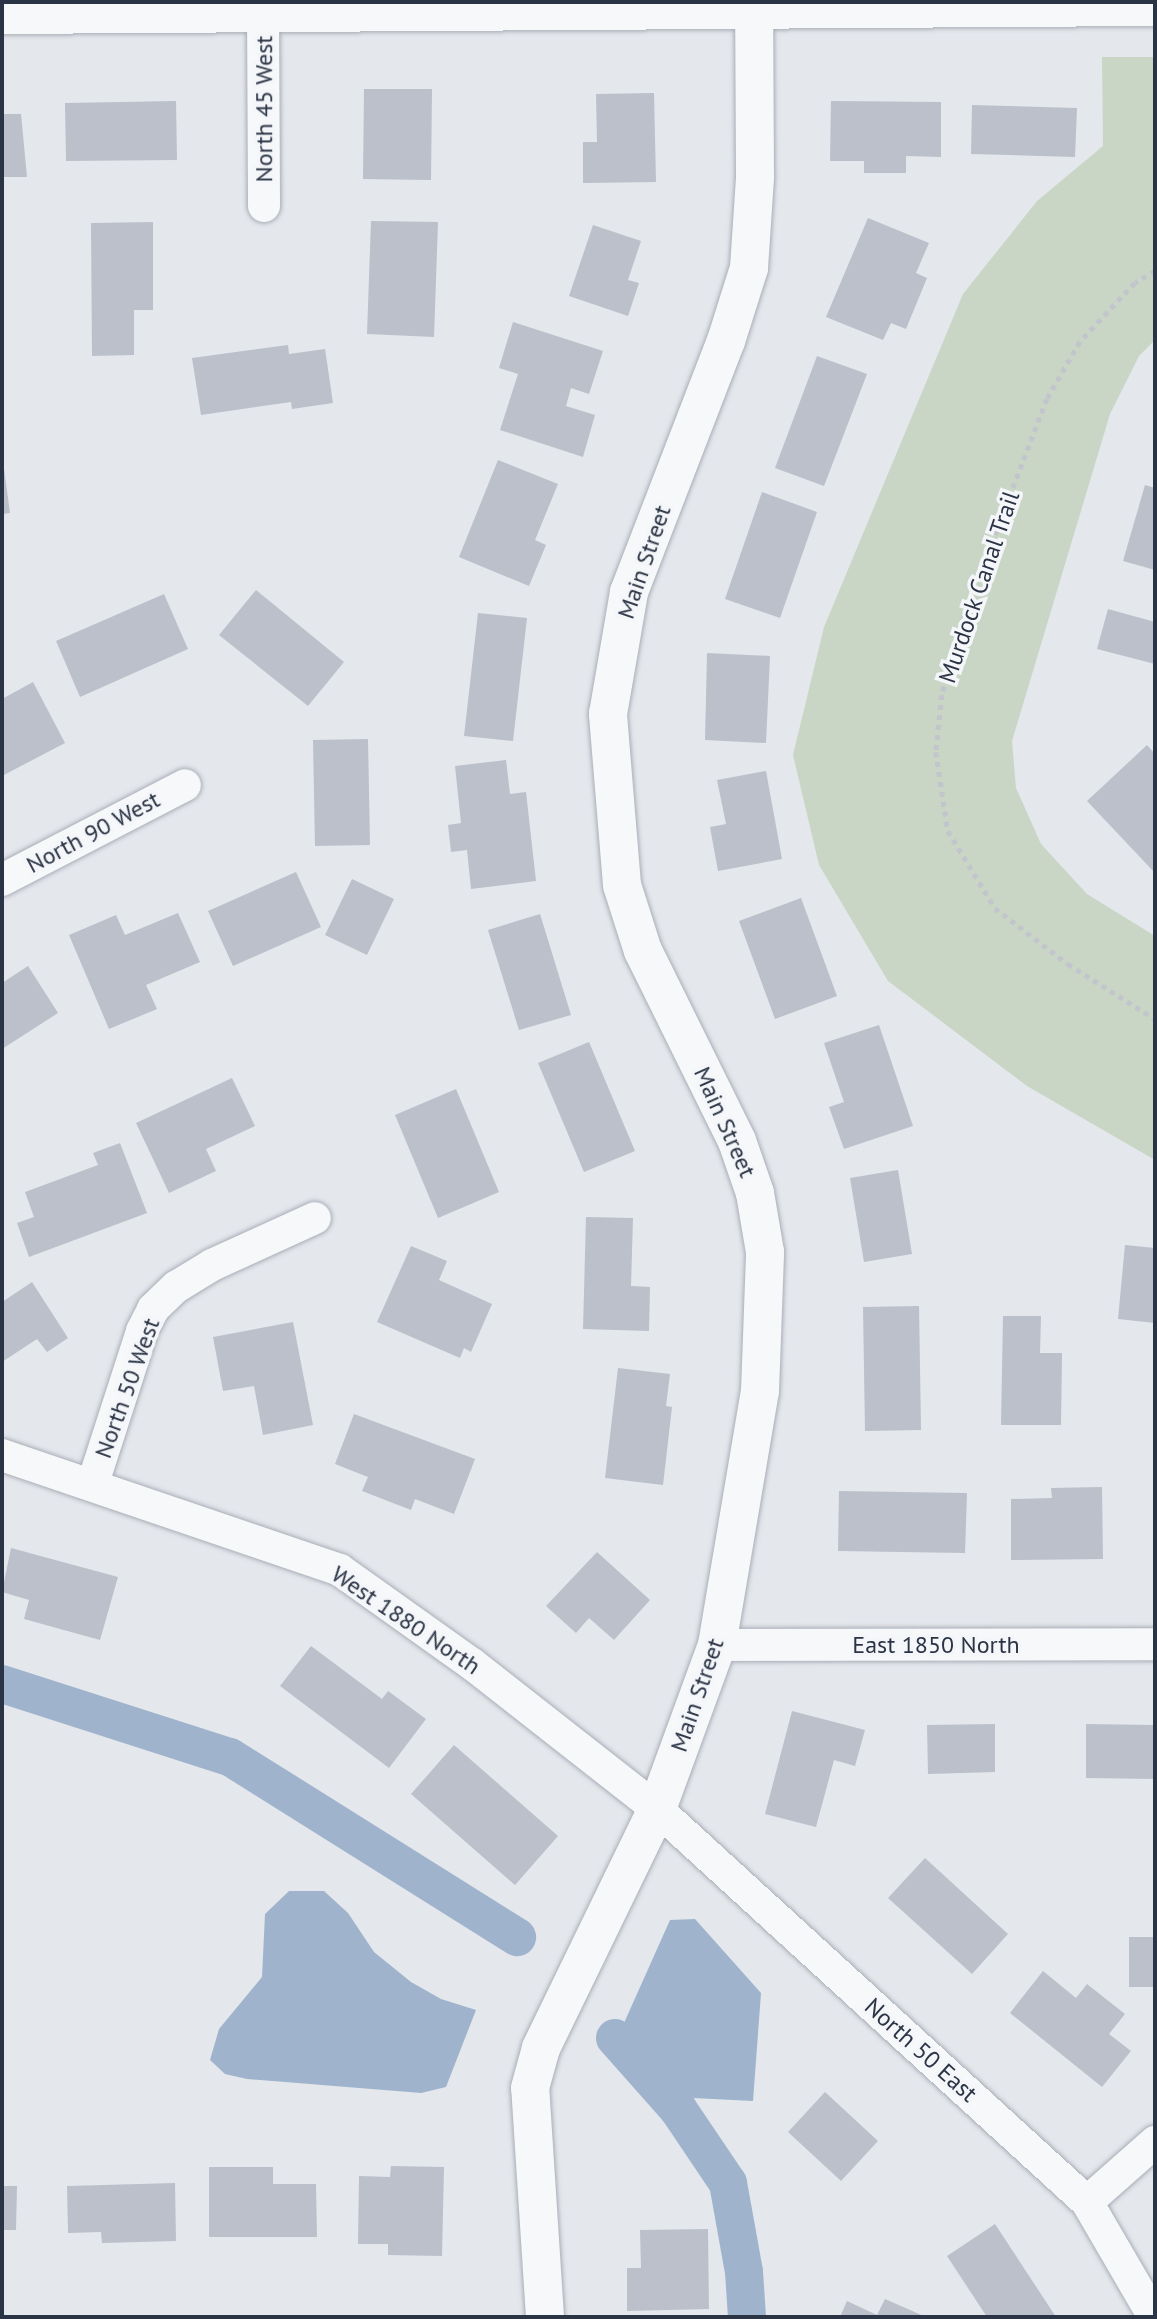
<!DOCTYPE html>
<style>
body{margin:0}
#map{position:relative;width:1157px;height:2319px;overflow:hidden;background:#e4e7ec;font-family:"PT Sans",sans-serif}
div>[style]{position:absolute}
.green>*{inset:0;background:#c9d6c5}
.water>*{inset:0;background:#9fb4cc}
.canal>*{height:38px;margin:-19px;padding:0 19px;transform-origin:19px;border-radius:19px;background:#9fb4cc}
.building>*{inset:0;background:#bbc0ca}
.path>*{height:4.5px;margin-top:-2.25px;transform-origin:0;background:repeating-linear-gradient(90deg,#c2c5cb 0 5px,transparent 0 10px)}
.roads{filter:drop-shadow(0 0 2px #a9aeb7) drop-shadow(0 0 2px #a9aeb7)}
.minor>*{height:32px;margin:-16px;padding:0 16px;transform-origin:16px;border-radius:16px;background:#f7f8fa}
.tertiary>*{height:38px;margin:-19px;padding:0 19px;transform-origin:19px;border-radius:19px;background:#f7f8fa}
span{translate:-50% -50%;white-space:nowrap;text-align:center;line-height:1.15;-webkit-text-stroke:7px #f4f6f9;paint-order:stroke}
.street-label{font-size:24px;color:#2b3445}
.frame{position:absolute;inset:0;border:4px solid #2b3445;pointer-events:none}
</style>
<div id="map">
<div class="green">
<i style="clip-path:polygon(1102px 57px,1155px 57px,1155px 340px,1139px 356px,1110px 414px,1012px 741px,1016px 788px,1041px 844px,1087px 894px,1155px 936px,1155px 1160px,1027px 1086px,888px 981px,819px 865px,793px 755px,824px 627px,963px 294px,1037px 201px,1103px 146px)"></i>
</div>
<div class="water">
<i style="clip-path:polygon(289px 1891px,324px 1891px,348px 1913px,374px 1952px,411px 1982px,441px 1999px,476px 2010px,446px 2087px,421px 2093px,247px 2079px,225px 2074px,210px 2060px,219px 2029px,262px 1977px,265px 1914px)"></i>
<i style="clip-path:polygon(695px 1919px,761px 1993px,753px 2101px,693px 2098px,624px 2023px,670px 1920px)"></i>
</div>
<div class="canal">
<i style="left:2px;top:1684px;width:239px;rotate:17.8deg"></i>
<i style="left:230px;top:1757px;width:339px;rotate:32.1deg"></i>
<i style="left:615px;top:2038px;width:95px;rotate:48.4deg"></i>
<i style="left:678px;top:2109px;width:89px;rotate:56deg"></i>
<i style="left:728px;top:2183px;width:90px;rotate:79.8deg"></i>
<i style="left:744px;top:2272px;width:45px;rotate:86.2deg"></i>
</div>
<div class="building">
<i style="clip-path:polygon(364px 89px,432px 89px,431px 180px,363px 179px)"></i>
<i style="clip-path:polygon(654px 93px,656px 182px,583px 183px,583px 142px,597px 142px,596px 94px)"></i>
<i style="clip-path:polygon(176px 101px,177px 160px,66px 161px,65px 103px)"></i>
<i style="clip-path:polygon(831px 101px,941px 102px,941px 157px,906px 156px,906px 173px,864px 173px,864px 161px,830px 161px)"></i>
<i style="clip-path:polygon(972px 105px,1077px 108px,1075px 157px,971px 154px)"></i>
<i style="clip-path:polygon(2px 114px,21px 114px,27px 177px,2px 177px)"></i>
<i style="clip-path:polygon(868px 218px,929px 243px,916px 273px,927px 278px,906px 329px,891px 323px,883px 340px,826px 317px)"></i>
<i style="clip-path:polygon(371px 221px,438px 222px,434px 337px,367px 334px)"></i>
<i style="clip-path:polygon(153px 222px,153px 310px,134px 310px,134px 355px,92px 356px,91px 223px)"></i>
<i style="clip-path:polygon(593px 225px,641px 241px,628px 280px,639px 283px,628px 316px,569px 296px)"></i>
<i style="clip-path:polygon(513px 322px,603px 351px,589px 394px,571px 388px,566px 406px,595px 415px,583px 457px,500px 430px,518px 374px,499px 368px)"></i>
<i style="clip-path:polygon(288px 345px,289px 354px,325px 349px,333px 403px,292px 409px,291px 402px,201px 415px,192px 358px)"></i>
<i style="clip-path:polygon(817px 356px,867px 374px,824px 486px,775px 468px)"></i>
<i style="clip-path:polygon(498px 460px,558px 484px,535px 540px,546px 545px,529px 586px,459px 557px)"></i>
<i style="clip-path:polygon(3px 461px,10px 513px,2px 514px,2px 462px)"></i>
<i style="clip-path:polygon(1145px 485px,1155px 488px,1155px 570px,1123px 561px)"></i>
<i style="clip-path:polygon(762px 492px,817px 512px,780px 618px,725px 599px)"></i>
<i style="clip-path:polygon(256px 590px,344px 662px,308px 706px,219px 635px)"></i>
<i style="clip-path:polygon(164px 594px,188px 649px,80px 697px,56px 641px)"></i>
<i style="clip-path:polygon(1108px 609px,1155px 622px,1155px 664px,1097px 649px)"></i>
<i style="clip-path:polygon(478px 613px,527px 618px,513px 741px,464px 736px)"></i>
<i style="clip-path:polygon(707px 653px,770px 656px,766px 743px,705px 740px)"></i>
<i style="clip-path:polygon(33px 682px,65px 743px,2px 776px,2px 699px)"></i>
<i style="clip-path:polygon(368px 739px,370px 845px,315px 846px,313px 740px)"></i>
<i style="clip-path:polygon(1147px 745px,1155px 754px,1155px 873px,1087px 801px)"></i>
<i style="clip-path:polygon(506px 760px,510px 794px,526px 792px,536px 881px,471px 889px,467px 850px,451px 852px,448px 825px,461px 823px,455px 766px)"></i>
<i style="clip-path:polygon(766px 771px,782px 859px,718px 871px,710px 827px,726px 824px,717px 780px)"></i>
<i style="clip-path:polygon(296px 872px,321px 927px,233px 966px,208px 911px)"></i>
<i style="clip-path:polygon(352px 879px,394px 899px,367px 955px,325px 935px)"></i>
<i style="clip-path:polygon(801px 898px,837px 996px,775px 1019px,739px 921px)"></i>
<i style="clip-path:polygon(178px 913px,200px 962px,146px 985px,157px 1009px,109px 1029px,69px 935px,116px 915px,125px 935px)"></i>
<i style="clip-path:polygon(540px 914px,571px 1015px,519px 1030px,488px 930px)"></i>
<i style="clip-path:polygon(28px 966px,58px 1013px,2px 1049px,2px 983px)"></i>
<i style="clip-path:polygon(879px 1025px,913px 1126px,844px 1149px,829px 1107px,844px 1102px,824px 1043px)"></i>
<i style="clip-path:polygon(589px 1042px,635px 1151px,584px 1172px,538px 1063px)"></i>
<i style="clip-path:polygon(232px 1078px,255px 1126px,206px 1149px,216px 1171px,169px 1193px,136px 1123px)"></i>
<i style="clip-path:polygon(456px 1089px,499px 1192px,438px 1218px,395px 1115px)"></i>
<i style="clip-path:polygon(120px 1143px,147px 1213px,29px 1257px,17px 1223px,34px 1217px,25px 1192px,98px 1165px,93px 1153px)"></i>
<i style="clip-path:polygon(898px 1170px,912px 1254px,864px 1262px,850px 1178px)"></i>
<i style="clip-path:polygon(586px 1217px,633px 1218px,631px 1286px,650px 1287px,649px 1331px,583px 1329px)"></i>
<i style="clip-path:polygon(1125px 1245px,1155px 1248px,1155px 1323px,1118px 1319px)"></i>
<i style="clip-path:polygon(411px 1246px,447px 1261px,439px 1280px,492px 1304px,471px 1352px,464px 1348px,460px 1358px,377px 1322px)"></i>
<i style="clip-path:polygon(32px 1282px,68px 1338px,47px 1352px,37px 1339px,2px 1362px,2px 1302px)"></i>
<i style="clip-path:polygon(919px 1306px,921px 1430px,865px 1431px,863px 1307px)"></i>
<i style="clip-path:polygon(1003px 1316px,1041px 1316px,1040px 1353px,1062px 1353px,1061px 1425px,1001px 1425px)"></i>
<i style="clip-path:polygon(293px 1322px,313px 1425px,263px 1435px,254px 1386px,223px 1391px,213px 1337px)"></i>
<i style="clip-path:polygon(618px 1368px,670px 1374px,666px 1406px,672px 1407px,663px 1485px,605px 1478px)"></i>
<i style="clip-path:polygon(354px 1414px,475px 1459px,454px 1514px,415px 1499px,411px 1510px,362px 1491px,368px 1477px,335px 1464px)"></i>
<i style="clip-path:polygon(1102px 1487px,1103px 1559px,1011px 1560px,1011px 1499px,1052px 1498px,1051px 1488px)"></i>
<i style="clip-path:polygon(839px 1491px,967px 1493px,965px 1553px,838px 1551px)"></i>
<i style="clip-path:polygon(11px 1548px,118px 1577px,100px 1640px,24px 1619px,29px 1600px,2px 1592px)"></i>
<i style="clip-path:polygon(597px 1552px,650px 1600px,614px 1640px,589px 1618px,576px 1633px,546px 1606px)"></i>
<i style="clip-path:polygon(311px 1646px,382px 1699px,388px 1691px,426px 1719px,389px 1768px,280px 1686px)"></i>
<i style="clip-path:polygon(792px 1711px,865px 1730px,855px 1766px,834px 1760px,816px 1827px,765px 1814px)"></i>
<i style="clip-path:polygon(995px 1724px,995px 1772px,928px 1774px,927px 1725px)"></i>
<i style="clip-path:polygon(1086px 1724px,1155px 1725px,1155px 1779px,1086px 1778px)"></i>
<i style="clip-path:polygon(454px 1745px,558px 1836px,515px 1885px,411px 1794px)"></i>
<i style="clip-path:polygon(925px 1858px,1008px 1934px,972px 1974px,888px 1898px)"></i>
<i style="clip-path:polygon(1129px 1937px,1155px 1937px,1155px 1987px,1129px 1987px)"></i>
<i style="clip-path:polygon(1043px 1971px,1076px 1998px,1087px 1984px,1125px 2014px,1109px 2034px,1131px 2051px,1102px 2087px,1010px 2013px)"></i>
<i style="clip-path:polygon(825px 2092px,878px 2141px,841px 2181px,788px 2132px)"></i>
<i style="clip-path:polygon(391px 2166px,444px 2167px,442px 2256px,388px 2255px,388px 2244px,358px 2244px,359px 2176px,390px 2177px)"></i>
<i style="clip-path:polygon(209px 2167px,273px 2167px,273px 2184px,316px 2184px,317px 2237px,209px 2237px)"></i>
<i style="clip-path:polygon(175px 2183px,176px 2241px,102px 2243px,101px 2232px,68px 2233px,67px 2186px)"></i>
<i style="clip-path:polygon(2px 2186px,17px 2186px,16px 2230px,2px 2230px)"></i>
<i style="clip-path:polygon(995px 2224px,1056px 2317px,987px 2317px,947px 2256px)"></i>
<i style="clip-path:polygon(708px 2229px,709px 2309px,627px 2311px,627px 2268px,641px 2268px,640px 2230px)"></i>
<i style="clip-path:polygon(885px 2299px,926px 2317px,840px 2317px,847px 2301px,877px 2315px)"></i>
</div>
<div class="path">
<i style="left:1155px;top:271px;width:23px;rotate:149deg"></i>
<i style="left:1135px;top:283px;width:81px;rotate:133deg"></i>
<i style="left:1080px;top:342px;width:66px;rotate:120.1deg"></i>
<i style="left:1047px;top:399px;width:235px;rotate:110.9deg"></i>
<i style="left:963px;top:619px;width:79px;rotate:105.4deg"></i>
<i style="left:942px;top:695px;width:57px;rotate:96deg"></i>
<i style="left:936px;top:752px;width:80px;rotate:81.4deg"></i>
<i style="left:948px;top:831px;width:90px;rotate:58.6deg"></i>
<i style="left:995px;top:908px;width:92px;rotate:37.5deg"></i>
<i style="left:1068px;top:964px;width:103px;rotate:32.3deg"></i>
</div>
<div class="roads">
<div class="minor">
<i style="left:263px;top:11px;width:195px;rotate:89.7deg"></i>
<i style="left:2px;top:880px;width:206px;rotate:-27.4deg"></i>
<i style="left:2px;top:1455px;width:357px;rotate:18.8deg"></i>
<i style="left:340px;top:1570px;width:162px;rotate:35.5deg"></i>
<i style="left:472px;top:1664px;width:235px;rotate:38.1deg"></i>
<i style="left:657px;top:1809px;width:583px;rotate:42.43deg"></i>
<i style="left:1087px;top:2202px;width:133px;rotate:59.8deg"></i>
<i style="left:93px;top:1483px;width:160px;rotate:-72.1deg"></i>
<i style="left:142px;top:1331px;width:25px;rotate:-63deg"></i>
<i style="left:153px;top:1309px;width:32px;rotate:-44deg"></i>
<i style="left:176px;top:1287px;width:42px;rotate:-31.4deg"></i>
<i style="left:212px;top:1265px;width:113px;rotate:-24.5deg"></i>
<i style="left:717px;top:1645px;width:438px;rotate:-0.1deg"></i>
<i style="left:1087px;top:2202px;width:91px;rotate:-41.4deg"></i>
</div>
<div class="tertiary">
<i style="left:2px;top:15px;width:1153px;rotate:-0.4deg"></i>
<i style="left:545px;top:2317px;width:229px;rotate:-93.7deg"></i>
<i style="left:530px;top:2088px;width:41px;rotate:-74.6deg"></i>
<i style="left:541px;top:2048px;width:266px;rotate:-64.1deg"></i>
<i style="left:657px;top:1809px;width:175px;rotate:-69.9deg"></i>
<i style="left:717px;top:1645px;width:258px;rotate:-80.4deg"></i>
<i style="left:760px;top:1391px;width:139px;rotate:-87.9deg"></i>
<i style="left:765px;top:1252px;width:60px;rotate:-99.6deg"></i>
<i style="left:755px;top:1193px;width:55px;rotate:-109.1deg"></i>
<i style="left:737px;top:1141px;width:212px;rotate:-116.3deg"></i>
<i style="left:643px;top:951px;width:69px;rotate:-107.7deg"></i>
<i style="left:622px;top:885px;width:172px;rotate:-94.7deg"></i>
<i style="left:608px;top:714px;width:124px;rotate:-80.2deg"></i>
<i style="left:629px;top:592px;width:269px;rotate:-68.9deg"></i>
<i style="left:726px;top:341px;width:77px;rotate:-72.5deg"></i>
<i style="left:749px;top:268px;width:91px;rotate:-86.2deg"></i>
<i style="left:755px;top:177px;width:170px;rotate:-90.3deg"></i>
</div>
</div>
<div class="street-label">
<span style="left:264px;top:109px;rotate:-90deg">North 45 West</span>
<span style="left:644px;top:562px;rotate:-71deg">Main Street</span>
<span style="left:979px;top:587px;rotate:-71deg">Murdock Canal Trail</span>
<span style="left:93px;top:832px;rotate:-28deg">North 90 West</span>
<span style="left:725px;top:1122px;rotate:66deg">Main Street</span>
<span style="left:127px;top:1388px;rotate:-70deg">North 50 West</span>
<span style="left:406px;top:1620px;rotate:34deg">West 1880 North</span>
<span style="left:936px;top:1645px">East 1850 North</span>
<span style="left:697px;top:1695px;rotate:-71deg">Main Street</span>
<span style="left:921px;top:2050px;rotate:42deg">North 50 East</span>
</div>
<div class="frame"></div>
</div>
